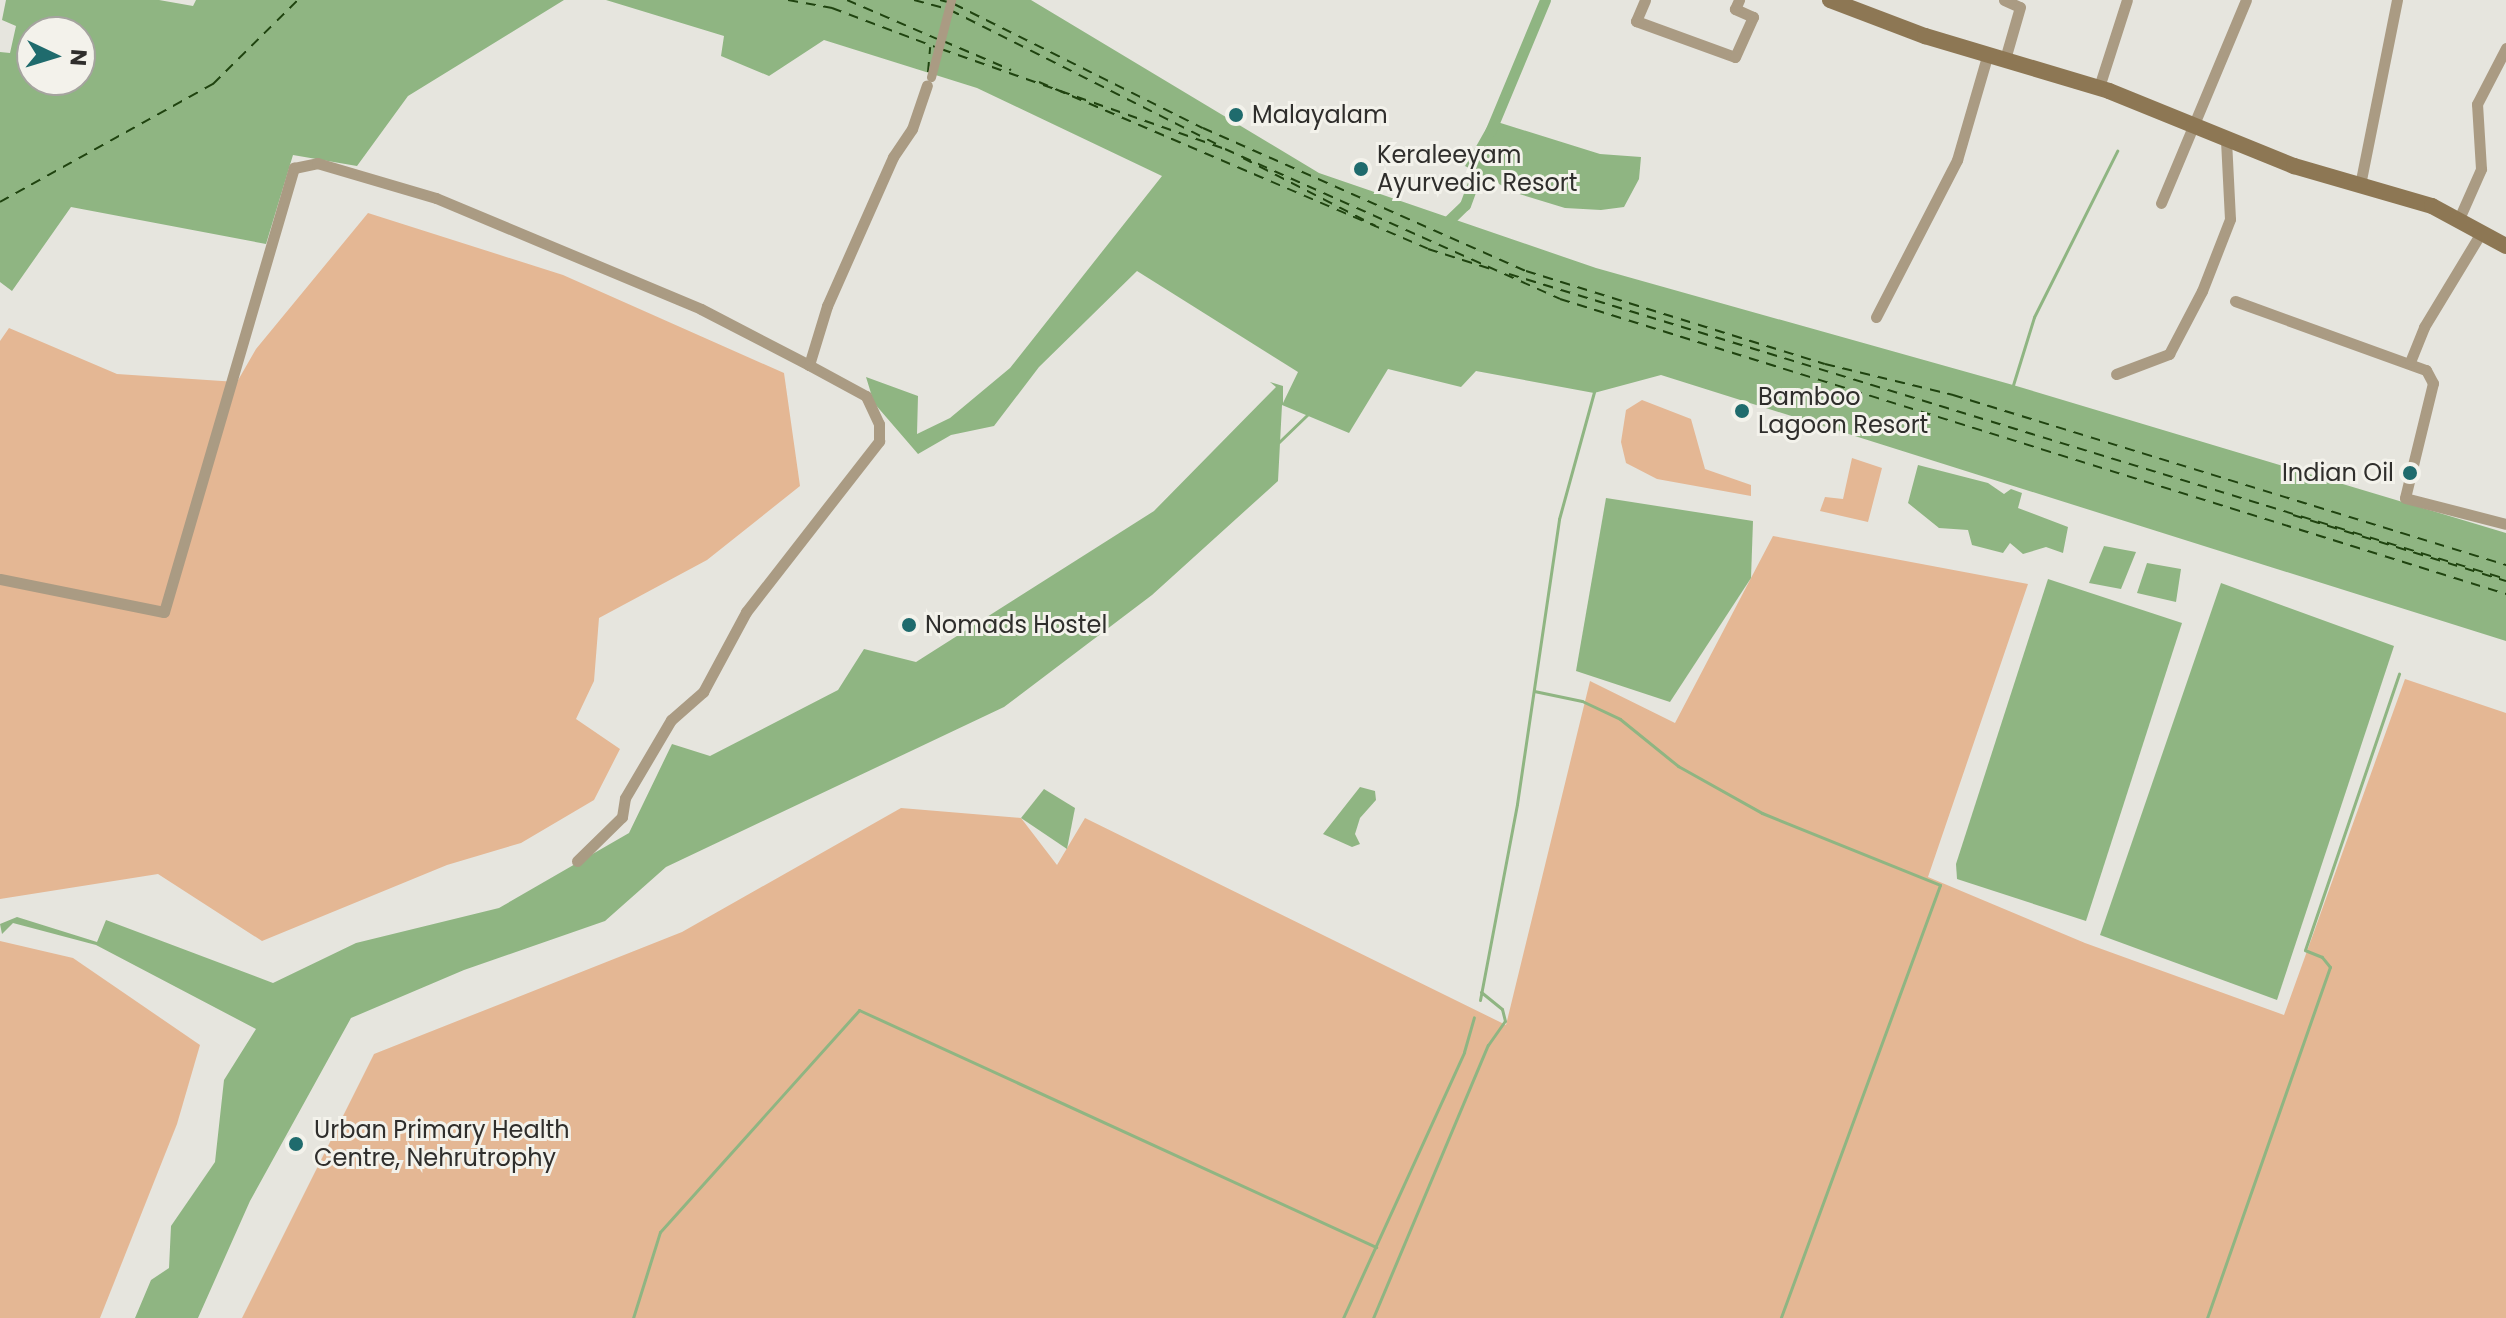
<!DOCTYPE html>
<style>
body{margin:0}
#map{position:relative;width:2506px;height:1318px;overflow:hidden;background:#e6e5de;font-family:Poppins,sans-serif}
div>[style]{position:absolute}
.green>*{inset:0;background:#e4b794}
.water>*{inset:0;background:#8fb582}
.stream>*{height:3px;margin:-1.5px;padding:0 1.5px;transform-origin:1.5px;border-radius:1.5px;background:#8fb582}
.canal>*{height:11px;margin:-5.5px;padding:0 5.5px;transform-origin:5.5px;border-radius:5.5px;background:#8fb582}
.ferry>*{height:2px;margin-top:-1px;transform-origin:0;background:repeating-linear-gradient(90deg,#1f430f 0 10px,transparent 0 18px)}
.pedestrian>*{height:9px;margin:-4.5px;padding:0 4.5px;transform-origin:4.5px;border-radius:4.5px;background:#aa9b83}
.minor>*{height:11px;margin:-5.5px;padding:0 5.5px;transform-origin:5.5px;border-radius:5.5px;background:#aa9b83}
.secondary>*{height:16px;margin:-8px;padding:0 8px;transform-origin:8px;border-radius:8px;background:#8d7754}
.dots>*{width:22px;height:22px;translate:-50% -50%;box-sizing:border-box;border:4px solid #f3f2eb;border-radius:50%}
span{translate:-50% -50%;white-space:nowrap;text-align:center;line-height:1.15;-webkit-text-stroke:6px #f3f2eb;paint-order:stroke}
.poi-label{font-size:24px;color:#2f2e2c}
.left{translate:0 -50%;text-align:left}
.right{translate:-100% -50%;text-align:right}
.north{position:absolute;left:16px;top:16px;width:80px;height:80px;box-sizing:border-box;background:#f3f2eb;border:2px solid #a5a49f;border-radius:50%;rotate:94deg;font-size:22px;font-weight:700;line-height:32px;text-align:center;color:#2f2e2c}
.north::after{content:'';display:block;margin:auto;width:28px;height:36px;background:#1f6b6d;clip-path:polygon(50% 0,100% 100%,50% 72%,0 100%)}
</style>
<div id="map">
<div class="green">
<i style="clip-path:polygon(368px 213px,563px 275px,784px 373px,800px 486px,707px 560px,599px 618px,594px 681px,576px 719px,620px 749px,594px 800px,521px 843px,447px 865px,262px 941px,158px 874px,0 899px,0 341px,9px 328px,117px 374px,237px 382px,256px 349px)"></i>
<i style="clip-path:polygon(1642px 400px,1691px 419px,1705px 469px,1751px 485px,1751px 496px,1657px 479px,1626px 463px,1621px 442px,1626px 410px)"></i>
<i style="clip-path:polygon(1852px 458px,1882px 468px,1868px 522px,1820px 511px,1825px 497px,1843px 499px)"></i>
<i style="clip-path:polygon(1773px 536px,2028px 584px,1928px 877px,2085px 943px,2284px 1015px,2405px 679px,2506px 713px,2506px 1318px,242px 1318px,374px 1054px,682px 932px,901px 808px,1021px 818px,1057px 865px,1085px 818px,1506px 1025px,1590px 681px,1675px 723px)"></i>
<i style="clip-path:polygon(0 941px,73px 958px,200px 1045px,177px 1124px,100px 1318px,0 1318px)"></i>
</div>
<div class="water">
<i style="clip-path:polygon(evenodd,6px 0,159px 0,193px 6px,196px 0,564px 0,408px 96px,357px 166px,293px 155px,266px 244px,71px 207px,12px 291px,0 282px,0 52px,10px 53px,16px 26px,2px 20px,6px 0,32px 32px,80px 32px,80px 80px,32px 80px,32px 32px)"></i>
<i style="clip-path:polygon(606px 0,1031px 0,1319px 173px,1596px 268px,2013px 385px,2506px 533px,2506px 641px,1661px 375px,1594px 393px,1476px 371px,1461px 387px,1388px 369px,1349px 433px,1282px 405px,1278px 481px,1152px 595px,1004px 707px,666px 867px,605px 921px,464px 970px,351px 1018px,250px 1201px,198px 1318px,135px 1318px,151px 1280px,169px 1268px,171px 1226px,215px 1162px,224px 1080px,256px 1029px,96px 945px,13px 923px,2px 934px,0 924px,17px 917px,97px 942px,106px 920px,273px 983px,356px 943px,499px 908px,629px 833px,672px 744px,710px 756px,838px 690px,864px 649px,916px 662px,1154px 511px,1276px 387px,1270px 382px,1283px 386px,1283px 403px,1298px 372px,1137px 271px,1039px 367px,994px 426px,951px 435px,918px 454px,874px 403px,866px 377px,918px 396px,917px 434px,950px 418px,1010px 368px,1162px 176px,977px 88px,824px 40px,769px 76px,721px 56px,724px 36px)"></i>
<i style="clip-path:polygon(1491px 120px,1600px 154px,1641px 157px,1639px 179px,1624px 207px,1601px 210px,1565px 208px,1516px 193px,1465px 166px)"></i>
<i style="clip-path:polygon(1918px 465px,1988px 483px,2004px 494px,2011px 489px,2022px 493px,2018px 508px,2068px 527px,2063px 553px,2046px 547px,2023px 554px,2010px 543px,2003px 553px,1972px 545px,1968px 530px,1939px 528px,1908px 503px)"></i>
<i style="clip-path:polygon(1606px 498px,1753px 521px,1751px 578px,1670px 702px,1576px 671px)"></i>
<i style="clip-path:polygon(2104px 546px,2136px 552px,2121px 589px,2089px 583px)"></i>
<i style="clip-path:polygon(2147px 563px,2181px 569px,2176px 602px,2137px 593px)"></i>
<i style="clip-path:polygon(2048px 579px,2182px 623px,2086px 921px,1957px 879px,1956px 864px)"></i>
<i style="clip-path:polygon(2221px 583px,2394px 646px,2277px 1000px,2100px 935px)"></i>
<i style="clip-path:polygon(1360px 787px,1375px 791px,1376px 800px,1360px 818px,1355px 834px,1360px 844px,1352px 847px,1323px 834px)"></i>
<i style="clip-path:polygon(1044px 789px,1075px 808px,1067px 849px,1021px 818px)"></i>
</div>
<div class="stream">
<i style="left:2013px;top:385px;width:71px;rotate:-72.8deg"></i>
<i style="left:2034px;top:317px;width:186px;rotate:-63.4deg"></i>
<i style="left:1279px;top:442px;width:40px;rotate:-44deg"></i>
<i style="left:1534px;top:691px;width:49px;rotate:11.8deg"></i>
<i style="left:1582px;top:701px;width:42px;rotate:25.3deg"></i>
<i style="left:1620px;top:719px;width:75px;rotate:39deg"></i>
<i style="left:1678px;top:766px;width:96px;rotate:29.2deg"></i>
<i style="left:1762px;top:813px;width:192px;rotate:22deg"></i>
<i style="left:1940px;top:885px;width:461px;rotate:110.2deg"></i>
<i style="left:1480px;top:1000px;width:199px;rotate:-79.3deg"></i>
<i style="left:1517px;top:804px;width:288px;rotate:-81.6deg"></i>
<i style="left:1559px;top:519px;width:132px;rotate:-74.6deg"></i>
<i style="left:633px;top:1318px;width:90px;rotate:-72.6deg"></i>
<i style="left:660px;top:1232px;width:298px;rotate:-48.1deg"></i>
<i style="left:859px;top:1010px;width:569px;rotate:24.63deg"></i>
<i style="left:1343px;top:1318px;width:292px;rotate:-65.5deg"></i>
<i style="left:1464px;top:1052px;width:36px;rotate:-74deg"></i>
<i style="left:1373px;top:1318px;width:296px;rotate:-67.2deg"></i>
<i style="left:1488px;top:1045px;width:29px;rotate:-55deg"></i>
<i style="left:1505px;top:1021px;width:12px;rotate:-104deg"></i>
<i style="left:1502px;top:1009px;width:27px;rotate:-141deg"></i>
<i style="left:2207px;top:1318px;width:372px;rotate:-70.7deg"></i>
<i style="left:2330px;top:967px;width:13px;rotate:-129deg"></i>
<i style="left:2322px;top:957px;width:18px;rotate:-158deg"></i>
<i style="left:2305px;top:950px;width:292px;rotate:-71.2deg"></i>
</div>
<div class="canal">
<i style="left:1490px;top:132px;width:143px;rotate:-67.4deg"></i>
<i style="left:1443px;top:226px;width:30px;rotate:-44deg"></i>
<i style="left:1465px;top:205px;width:44px;rotate:-69.9deg"></i>
</div>
<div class="ferry">
<i style="left:788px;top:0;width:45px;rotate:10.3deg"></i>
<i style="left:832px;top:8px;width:110px;rotate:20.7deg"></i>
<i style="left:847px;top:0;width:98px;rotate:23.4deg"></i>
<i style="left:914px;top:0;width:31px;rotate:15deg"></i>
<i style="left:940px;top:0;width:8px;rotate:14deg"></i>
<i style="left:954px;top:4px;width:278px;rotate:26.5deg"></i>
<i style="left:1203px;top:128px;width:353px;rotate:23.9deg"></i>
<i style="left:1526px;top:271px;width:313px;rotate:17.3deg"></i>
<i style="left:1825px;top:364px;width:132px;rotate:13.6deg"></i>
<i style="left:1953px;top:395px;width:579px;rotate:17.09deg"></i>
<i style="left:950px;top:10px;width:298px;rotate:26.7deg"></i>
<i style="left:943px;top:41px;width:74px;rotate:23.1deg"></i>
<i style="left:941px;top:49px;width:301px;rotate:19.4deg"></i>
<i style="left:1225px;top:149px;width:367px;rotate:24.1deg"></i>
<i style="left:1560px;top:299px;width:991px;rotate:17.32deg"></i>
<i style="left:928px;top:72px;width:25px;rotate:-85deg"></i>
<i style="left:1039px;top:82px;width:423px;rotate:23.2deg"></i>
<i style="left:1428px;top:249px;width:66px;rotate:17.6deg"></i>
<i style="left:1243px;top:158px;width:149px;rotate:27.1deg"></i>
<i style="left:0;top:202px;width:244px;rotate:-29deg"></i>
<i style="left:213px;top:84px;width:120px;rotate:-44.7deg"></i>
<i style="left:1509px;top:274px;width:1043px;rotate:17.01deg"></i>
<i style="left:2293px;top:515px;width:223px;rotate:17.2deg"></i>
</div>
<div class="pedestrian">
<i style="left:931px;top:77px;width:80px;rotate:-75.4deg"></i>
</div>
<div class="minor">
<i style="left:1645px;top:0;width:23px;rotate:113deg"></i>
<i style="left:1636px;top:21px;width:105px;rotate:20deg"></i>
<i style="left:1735px;top:57px;width:44px;rotate:-65.8deg"></i>
<i style="left:1753px;top:17px;width:20px;rotate:-156deg"></i>
<i style="left:1735px;top:9px;width:10px;rotate:-66deg"></i>
<i style="left:2004px;top:0;width:17px;rotate:24deg"></i>
<i style="left:2020px;top:7px;width:54px;rotate:106.1deg"></i>
<i style="left:2099px;top:87px;width:91px;rotate:-72.2deg"></i>
<i style="left:2360px;top:185px;width:189px;rotate:-78.7deg"></i>
<i style="left:2161px;top:203px;width:220px;rotate:-67.3deg"></i>
<i style="left:2458px;top:221px;width:57px;rotate:-66.1deg"></i>
<i style="left:2481px;top:169px;width:65px;rotate:-93.5deg"></i>
<i style="left:2477px;top:104px;width:63px;rotate:-62.6deg"></i>
<i style="left:2235px;top:301px;width:203px;rotate:19.9deg"></i>
<i style="left:2426px;top:370px;width:15px;rotate:62deg"></i>
<i style="left:2433px;top:383px;width:118px;rotate:103.7deg"></i>
<i style="left:2405px;top:498px;width:104px;rotate:14.4deg"></i>
<i style="left:1876px;top:317px;width:177px;rotate:-62.7deg"></i>
<i style="left:1957px;top:160px;width:111px;rotate:-73.8deg"></i>
<i style="left:2410px;top:362px;width:38px;rotate:-68deg"></i>
<i style="left:2424px;top:327px;width:110px;rotate:-58.8deg"></i>
<i style="left:2116px;top:374px;width:57px;rotate:-20.7deg"></i>
<i style="left:2169px;top:354px;width:71px;rotate:-62.4deg"></i>
<i style="left:2202px;top:291px;width:77px;rotate:-68.7deg"></i>
<i style="left:2230px;top:219px;width:79px;rotate:-92.9deg"></i>
<i style="left:0;top:579px;width:167px;rotate:11.4deg"></i>
<i style="left:164px;top:612px;width:463px;rotate:-73.7deg"></i>
<i style="left:294px;top:168px;width:24px;rotate:-12deg"></i>
<i style="left:317px;top:163px;width:124px;rotate:16.4deg"></i>
<i style="left:436px;top:198px;width:287px;rotate:22.7deg"></i>
<i style="left:701px;top:309px;width:122px;rotate:27.4deg"></i>
<i style="left:809px;top:365px;width:62px;rotate:-73deg"></i>
<i style="left:827px;top:306px;width:163px;rotate:-66.1deg"></i>
<i style="left:893px;top:157px;width:34px;rotate:-56deg"></i>
<i style="left:912px;top:129px;width:46px;rotate:-71.2deg"></i>
<i style="left:577px;top:861px;width:63px;rotate:-44.4deg"></i>
<i style="left:622px;top:817px;width:19px;rotate:-81deg"></i>
<i style="left:625px;top:798px;width:91px;rotate:-59.5deg"></i>
<i style="left:671px;top:720px;width:43px;rotate:-41.2deg"></i>
<i style="left:703px;top:692px;width:91px;rotate:-61.7deg"></i>
<i style="left:746px;top:612px;width:217px;rotate:-52.1deg"></i>
<i style="left:879px;top:441px;width:17px;rotate:-90deg"></i>
<i style="left:879px;top:424px;width:31px;rotate:-115deg"></i>
<i style="left:866px;top:396px;width:65px;rotate:-151.5deg"></i>
</div>
<div class="secondary">
<i style="left:1830px;top:0;width:102px;rotate:20.8deg"></i>
<i style="left:1925px;top:36px;width:192px;rotate:16.6deg"></i>
<i style="left:2109px;top:91px;width:200px;rotate:22.1deg"></i>
<i style="left:2294px;top:166px;width:144px;rotate:16.2deg"></i>
<i style="left:2432px;top:206px;width:84px;rotate:28.4deg"></i>
</div>
<div class="dots">
<i style="left:1236px;top:115px;background:#1f6b6d"></i>
<i style="left:1361px;top:169px;background:#1f6b6d"></i>
<i style="left:1742px;top:411px;background:#1f6b6d"></i>
<i style="left:2410px;top:473px;background:#1f6b6d"></i>
<i style="left:909px;top:625px;background:#1f6b6d"></i>
<i style="left:296px;top:1144px;background:#1f6b6d"></i>
</div>
<div class="poi-label">
<span class="left" style="left:1252px;top:115px">Malayalam</span>
<span class="left" style="left:1377px;top:169px">Keraleeyam<br>Ayurvedic Resort</span>
<span class="left" style="left:1758px;top:411px">Bamboo<br>Lagoon Resort</span>
<span class="right" style="left:2394px;top:473px">Indian Oil</span>
<span class="left" style="left:925px;top:625px">Nomads Hostel</span>
<span class="left" style="left:314px;top:1144px">Urban Primary Health<br>Centre, Nehrutrophy</span>
</div>
<div class="north">N</div>
</div>
